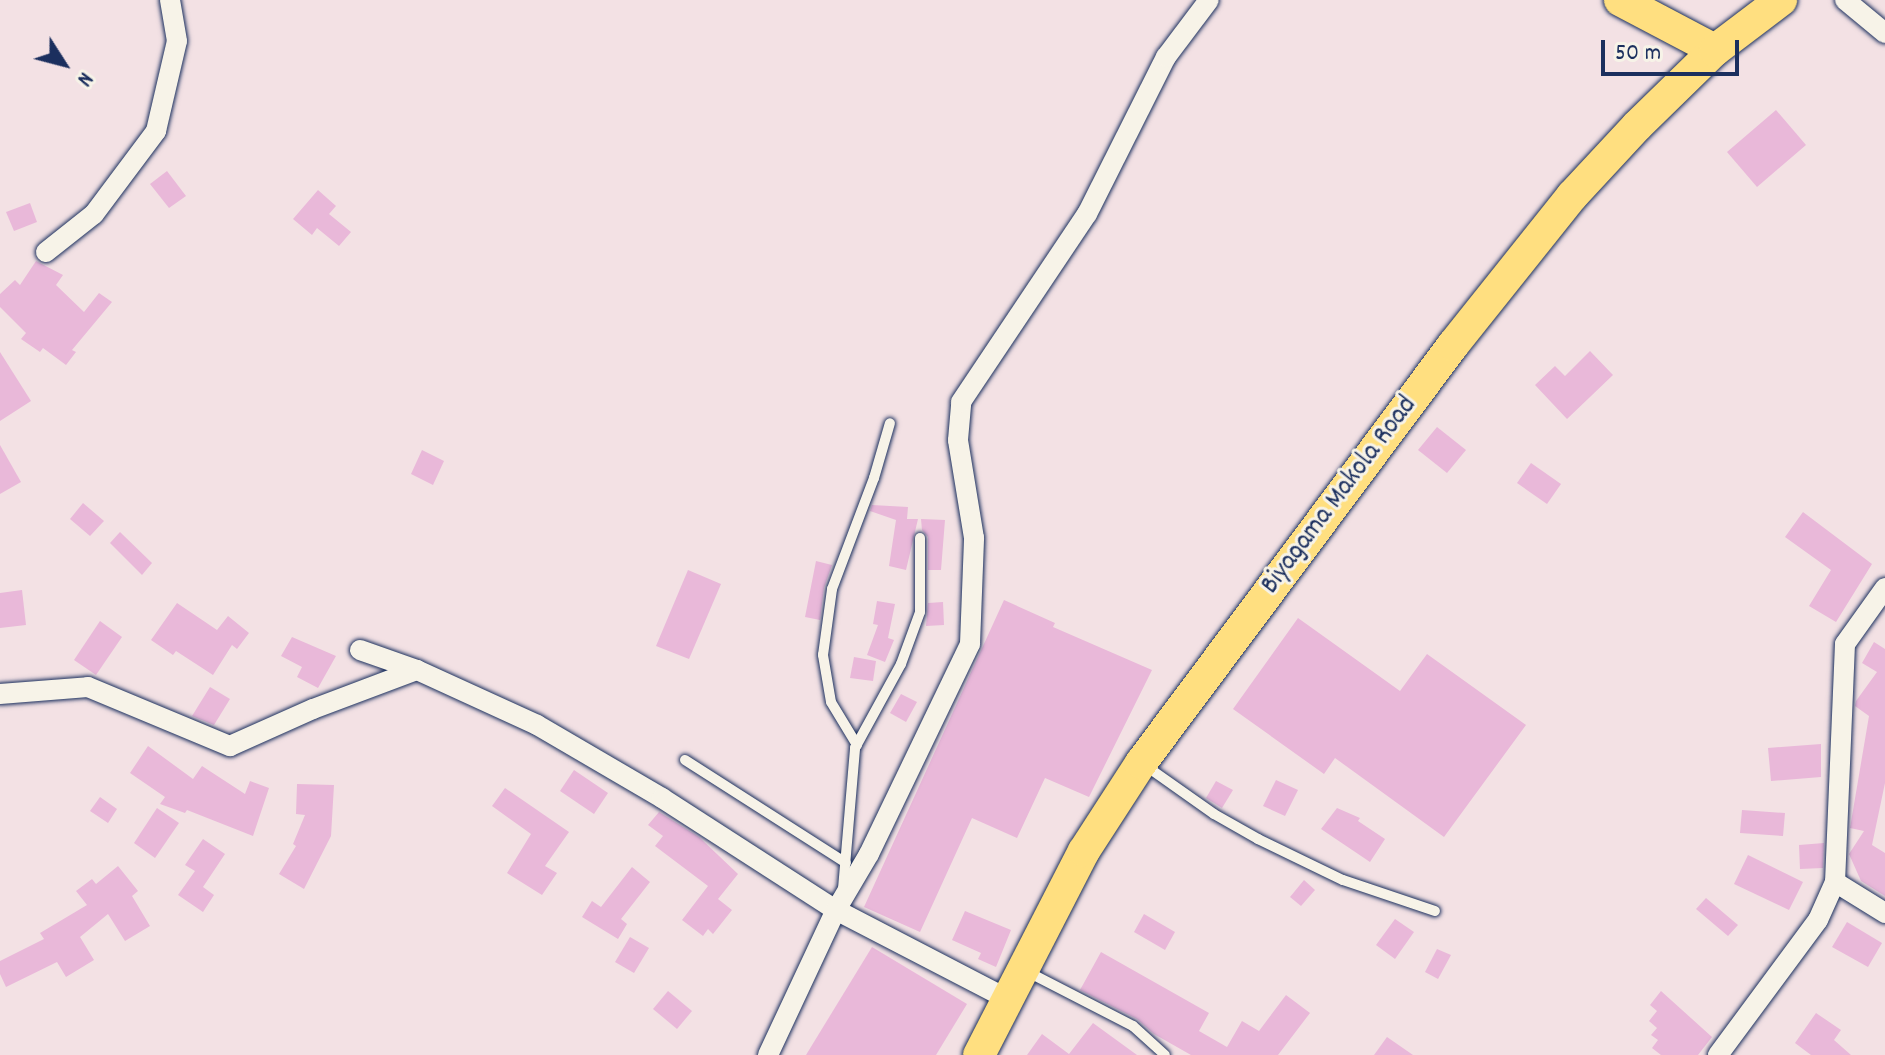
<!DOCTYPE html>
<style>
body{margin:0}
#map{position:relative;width:1885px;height:1055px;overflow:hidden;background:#f3e1e4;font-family:Dekko,sans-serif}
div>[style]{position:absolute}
.building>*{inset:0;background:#e9b8d9}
.roads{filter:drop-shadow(0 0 2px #1b2f5e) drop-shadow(0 0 2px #1b2f5e)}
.lane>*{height:10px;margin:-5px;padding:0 5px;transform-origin:5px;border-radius:5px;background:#f7f3e8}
.street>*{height:20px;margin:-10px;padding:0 10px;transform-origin:10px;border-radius:10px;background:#f7f3e8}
.primary>*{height:32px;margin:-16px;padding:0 16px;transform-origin:16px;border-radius:16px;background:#ffdf80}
span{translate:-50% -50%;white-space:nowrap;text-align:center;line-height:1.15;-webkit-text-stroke:6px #f7f3e8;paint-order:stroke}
.street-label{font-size:28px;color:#1b2f5e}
.north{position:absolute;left:24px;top:24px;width:80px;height:80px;-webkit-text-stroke:6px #f7f3e8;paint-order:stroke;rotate:126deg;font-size:22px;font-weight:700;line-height:32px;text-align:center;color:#1b2f5e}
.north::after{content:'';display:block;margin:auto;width:28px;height:36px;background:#1b2f5e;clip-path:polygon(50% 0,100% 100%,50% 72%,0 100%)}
.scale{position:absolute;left:1601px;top:40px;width:138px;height:36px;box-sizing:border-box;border:4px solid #1b2f5e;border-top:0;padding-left:10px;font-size:24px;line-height:28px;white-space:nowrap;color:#1b2f5e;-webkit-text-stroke:6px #f7f3e8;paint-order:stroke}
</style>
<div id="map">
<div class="building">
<i style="clip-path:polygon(1776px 110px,1806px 145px,1757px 187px,1727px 152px)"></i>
<i style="clip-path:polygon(167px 171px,186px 196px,169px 208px,150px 184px)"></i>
<i style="clip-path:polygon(318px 190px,336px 206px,329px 214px,351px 232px,339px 246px,317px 228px,312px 235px,293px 219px)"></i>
<i style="clip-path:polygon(30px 203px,37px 222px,14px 231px,6px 212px)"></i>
<i style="clip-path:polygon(36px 261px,63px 275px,56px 285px,84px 312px,99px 293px,112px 302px,72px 350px,76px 352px,66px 365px,43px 348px,40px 352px,21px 339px,26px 333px,0 307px,0 294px,15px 280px,20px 285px)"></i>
<i style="clip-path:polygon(1590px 351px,1613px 375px,1567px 419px,1535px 385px,1555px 366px,1565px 376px)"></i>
<i style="clip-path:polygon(0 352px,31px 401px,0 421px)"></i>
<i style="clip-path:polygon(1437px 427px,1466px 450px,1447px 473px,1418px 450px)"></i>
<i style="clip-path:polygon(0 445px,21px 482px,0 494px)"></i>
<i style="clip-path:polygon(422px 450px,444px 461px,433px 485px,411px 474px)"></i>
<i style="clip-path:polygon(1531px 463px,1561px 484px,1547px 504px,1517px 483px)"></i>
<i style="clip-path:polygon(83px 503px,104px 521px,90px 536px,70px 519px)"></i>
<i style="clip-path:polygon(872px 505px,908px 507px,907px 519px,918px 519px,906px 570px,889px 566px,896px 520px,870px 511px)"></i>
<i style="clip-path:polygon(1803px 512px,1872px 564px,1836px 622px,1809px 606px,1831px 570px,1785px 537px)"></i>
<i style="clip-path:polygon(921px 519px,945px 520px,941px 570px,928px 570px,928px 537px,922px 530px)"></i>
<i style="clip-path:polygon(120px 532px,152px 563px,142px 575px,110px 543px)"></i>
<i style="clip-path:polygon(816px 561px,832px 565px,824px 588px,820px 620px,805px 617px)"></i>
<i style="clip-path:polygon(688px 570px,721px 584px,689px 659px,656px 646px)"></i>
<i style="clip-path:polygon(22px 590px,26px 625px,0 628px,0 593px)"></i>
<i style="clip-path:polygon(1004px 600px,1055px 623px,1053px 627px,1152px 670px,1089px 797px,1045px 778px,1017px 838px,972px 818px,920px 932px,864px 907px)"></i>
<i style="clip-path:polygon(877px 601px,895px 604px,888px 638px,894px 640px,885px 662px,867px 655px,878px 625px,873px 624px)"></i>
<i style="clip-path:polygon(943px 602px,944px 625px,926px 626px,928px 603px)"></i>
<i style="clip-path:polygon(177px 603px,217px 630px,228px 616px,249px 633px,237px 649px,232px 645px,213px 675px,176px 651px,173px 655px,151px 640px)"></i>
<i style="clip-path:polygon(1298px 618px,1400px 691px,1427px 654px,1526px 725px,1444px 837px,1335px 758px,1324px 774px,1233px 709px)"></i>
<i style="clip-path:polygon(100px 621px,122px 637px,96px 675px,74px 660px)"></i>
<i style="clip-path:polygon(292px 637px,336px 656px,318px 688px,297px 677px,302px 667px,281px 656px)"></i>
<i style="clip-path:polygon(1874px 642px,1885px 649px,1885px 783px,1872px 845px,1885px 853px,1885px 896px,1861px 881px,1849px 854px,1864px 831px,1850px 828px,1869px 716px,1855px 706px,1856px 701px,1877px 672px,1862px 663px)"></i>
<i style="clip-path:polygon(854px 657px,876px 661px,873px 681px,850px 678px)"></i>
<i style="clip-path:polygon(210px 687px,230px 699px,214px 725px,192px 716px)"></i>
<i style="clip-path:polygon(901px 694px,917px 702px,906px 722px,890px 713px)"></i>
<i style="clip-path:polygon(1821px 744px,1821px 777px,1771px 781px,1768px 748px)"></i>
<i style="clip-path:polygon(148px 746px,193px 779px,202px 766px,245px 794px,250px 781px,269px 788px,253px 836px,187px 810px,185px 813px,160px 804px,165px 797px,130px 773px)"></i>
<i style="clip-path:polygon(574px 770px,608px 793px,594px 814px,560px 791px)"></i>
<i style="clip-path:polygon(1276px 780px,1298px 790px,1285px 816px,1263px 806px)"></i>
<i style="clip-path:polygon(1216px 781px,1233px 790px,1222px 808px,1206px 798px)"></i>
<i style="clip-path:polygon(297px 784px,334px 785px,331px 836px,304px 889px,279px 874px,296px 846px,293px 844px,305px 815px,296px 814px)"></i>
<i style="clip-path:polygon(505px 788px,569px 832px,545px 866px,557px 873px,542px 895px,507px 873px,531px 834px,492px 806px)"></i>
<i style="clip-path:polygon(100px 797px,117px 809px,108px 823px,90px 811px)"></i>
<i style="clip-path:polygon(157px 808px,179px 823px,155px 858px,134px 843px)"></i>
<i style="clip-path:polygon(1337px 808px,1360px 818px,1358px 821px,1385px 839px,1370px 862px,1321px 829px)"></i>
<i style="clip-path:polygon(1742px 810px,1785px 813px,1783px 836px,1740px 833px)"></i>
<i style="clip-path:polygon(659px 812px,699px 837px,738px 874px,718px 899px,732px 910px,713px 934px,708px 929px,703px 936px,682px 920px,708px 886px,655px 846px,663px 836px,648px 825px)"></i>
<i style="clip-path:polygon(203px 839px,225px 854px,203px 887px,214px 895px,203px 912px,178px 895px,195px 871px,185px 865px)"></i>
<i style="clip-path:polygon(1824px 843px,1823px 868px,1800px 869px,1799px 845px)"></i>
<i style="clip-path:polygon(1748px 855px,1803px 882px,1789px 910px,1734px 884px)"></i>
<i style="clip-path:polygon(118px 866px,138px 891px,132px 896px,150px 926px,125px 941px,108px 914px,80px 937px,94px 960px,66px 977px,57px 962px,6px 987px,0 974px,0 961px,44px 939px,40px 933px,87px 905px,76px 891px,92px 879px,96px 884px)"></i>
<i style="clip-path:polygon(632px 867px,650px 882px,621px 919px,627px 924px,618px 939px,582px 917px,592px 901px,601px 907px)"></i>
<i style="clip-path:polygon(1304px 880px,1315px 890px,1301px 906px,1290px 897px)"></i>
<i style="clip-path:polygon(1706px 898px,1738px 925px,1728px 936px,1696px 909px)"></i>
<i style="clip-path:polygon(965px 911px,1011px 930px,996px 967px,978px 959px,981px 953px,952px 940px)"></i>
<i style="clip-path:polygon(1144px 914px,1175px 932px,1165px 950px,1134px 932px)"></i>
<i style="clip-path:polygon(1395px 919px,1414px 932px,1395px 959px,1376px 945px)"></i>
<i style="clip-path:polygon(1847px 922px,1882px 943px,1868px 967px,1832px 947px)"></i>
<i style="clip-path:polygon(630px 937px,649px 948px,634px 973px,615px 962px)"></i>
<i style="clip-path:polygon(872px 947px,967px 1004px,936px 1055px,806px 1055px)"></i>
<i style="clip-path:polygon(1437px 949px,1451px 955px,1438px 979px,1425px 972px)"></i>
<i style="clip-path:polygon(1101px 952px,1209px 1013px,1199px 1031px,1227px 1047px,1242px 1021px,1259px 1031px,1286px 995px,1310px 1013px,1278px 1055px,1191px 1055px,1154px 1034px,1137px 1019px,1080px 990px)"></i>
<i style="clip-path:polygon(668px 991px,692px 1011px,677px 1029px,653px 1009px)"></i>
<i style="clip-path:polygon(1661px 991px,1712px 1037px,1698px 1055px,1661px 1055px,1652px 1048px,1658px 1040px,1651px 1035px,1657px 1028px,1649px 1021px,1657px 1011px,1650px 1005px)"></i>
<i style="clip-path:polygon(1816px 1013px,1841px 1030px,1834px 1040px,1851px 1055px,1811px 1055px,1795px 1043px)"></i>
<i style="clip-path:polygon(1093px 1023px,1137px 1055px,1027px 1055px,1042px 1034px,1069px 1054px)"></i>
<i style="clip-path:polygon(1387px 1037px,1413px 1055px,1374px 1055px)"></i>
</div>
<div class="roads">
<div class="lane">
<i style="left:857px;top:745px;width:50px;rotate:-121.2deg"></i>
<i style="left:831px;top:702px;width:48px;rotate:-99.7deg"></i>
<i style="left:823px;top:655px;width:67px;rotate:-82.2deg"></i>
<i style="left:832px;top:589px;width:119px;rotate:-69.3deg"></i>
<i style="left:874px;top:478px;width:57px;rotate:-73.8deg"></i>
<i style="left:685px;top:760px;width:191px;rotate:32.6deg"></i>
<i style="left:1146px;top:766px;width:83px;rotate:35.2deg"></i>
<i style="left:1214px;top:814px;width:51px;rotate:29.6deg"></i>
<i style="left:1258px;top:839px;width:94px;rotate:25.8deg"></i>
<i style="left:1343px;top:880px;width:97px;rotate:18.6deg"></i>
<i style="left:843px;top:889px;width:142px;rotate:-85.1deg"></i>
<i style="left:855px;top:748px;width:96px;rotate:-61.3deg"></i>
<i style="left:901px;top:664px;width:55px;rotate:-69.9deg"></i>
<i style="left:920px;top:612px;width:74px;rotate:-90deg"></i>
<i style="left:1028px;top:972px;width:118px;rotate:27.2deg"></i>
<i style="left:1133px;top:1026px;width:43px;rotate:42.2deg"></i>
</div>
<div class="street">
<i style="left:1845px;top:0;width:52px;rotate:39.5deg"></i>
<i style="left:46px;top:252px;width:61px;rotate:-38.4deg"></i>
<i style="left:94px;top:214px;width:104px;rotate:-53.2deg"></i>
<i style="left:156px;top:131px;width:92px;rotate:-76.9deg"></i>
<i style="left:177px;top:41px;width:42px;rotate:-99.7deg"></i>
<i style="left:1885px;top:588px;width:69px;rotate:125.5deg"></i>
<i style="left:1845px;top:644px;width:238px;rotate:92.4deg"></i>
<i style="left:1835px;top:882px;width:59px;rotate:31.8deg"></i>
<i style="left:360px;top:650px;width:60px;rotate:19.3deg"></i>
<i style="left:417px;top:670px;width:132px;rotate:24.6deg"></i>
<i style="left:537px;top:725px;width:145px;rotate:30.3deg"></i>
<i style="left:662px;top:798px;width:207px;rotate:32.8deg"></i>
<i style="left:836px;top:910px;width:194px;rotate:27.4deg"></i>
<i style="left:0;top:694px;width:88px;rotate:-4.5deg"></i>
<i style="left:88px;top:687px;width:154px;rotate:22.6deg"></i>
<i style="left:230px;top:746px;width:91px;rotate:-24deg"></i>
<i style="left:313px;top:709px;width:111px;rotate:-20.6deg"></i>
<i style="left:768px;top:1055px;width:160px;rotate:-64.9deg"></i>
<i style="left:836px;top:910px;width:65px;rotate:-59.5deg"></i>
<i style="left:869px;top:854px;width:233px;rotate:-64.3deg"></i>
<i style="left:970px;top:644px;width:106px;rotate:-87.8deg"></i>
<i style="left:974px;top:538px;width:99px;rotate:-99.3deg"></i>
<i style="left:958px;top:440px;width:38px;rotate:-85deg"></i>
<i style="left:961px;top:402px;width:226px;rotate:-56.2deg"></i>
<i style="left:1087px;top:214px;width:176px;rotate:-63.3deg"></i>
<i style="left:1166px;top:57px;width:71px;rotate:-53deg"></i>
<i style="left:1718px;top:1055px;width:168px;rotate:-53.5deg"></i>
<i style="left:1818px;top:920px;width:42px;rotate:-65.9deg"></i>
</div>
<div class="primary">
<i style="left:1620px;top:0;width:107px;rotate:27.8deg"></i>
<i style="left:979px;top:1055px;width:229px;rotate:-62.8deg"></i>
<i style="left:1084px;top:851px;width:105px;rotate:-57.1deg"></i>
<i style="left:1141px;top:763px;width:522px;rotate:-53.26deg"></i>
<i style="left:1453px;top:345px;width:191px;rotate:-51.4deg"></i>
<i style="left:1572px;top:196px;width:96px;rotate:-47.1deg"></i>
<i style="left:1637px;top:126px;width:109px;rotate:-44.3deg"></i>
<i style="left:1715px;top:50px;width:83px;rotate:-37.1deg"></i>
</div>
</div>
<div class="street-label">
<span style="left:1340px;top:496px;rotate:-53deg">Biyagama Makola Road</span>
</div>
<div class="north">N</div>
<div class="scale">50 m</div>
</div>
